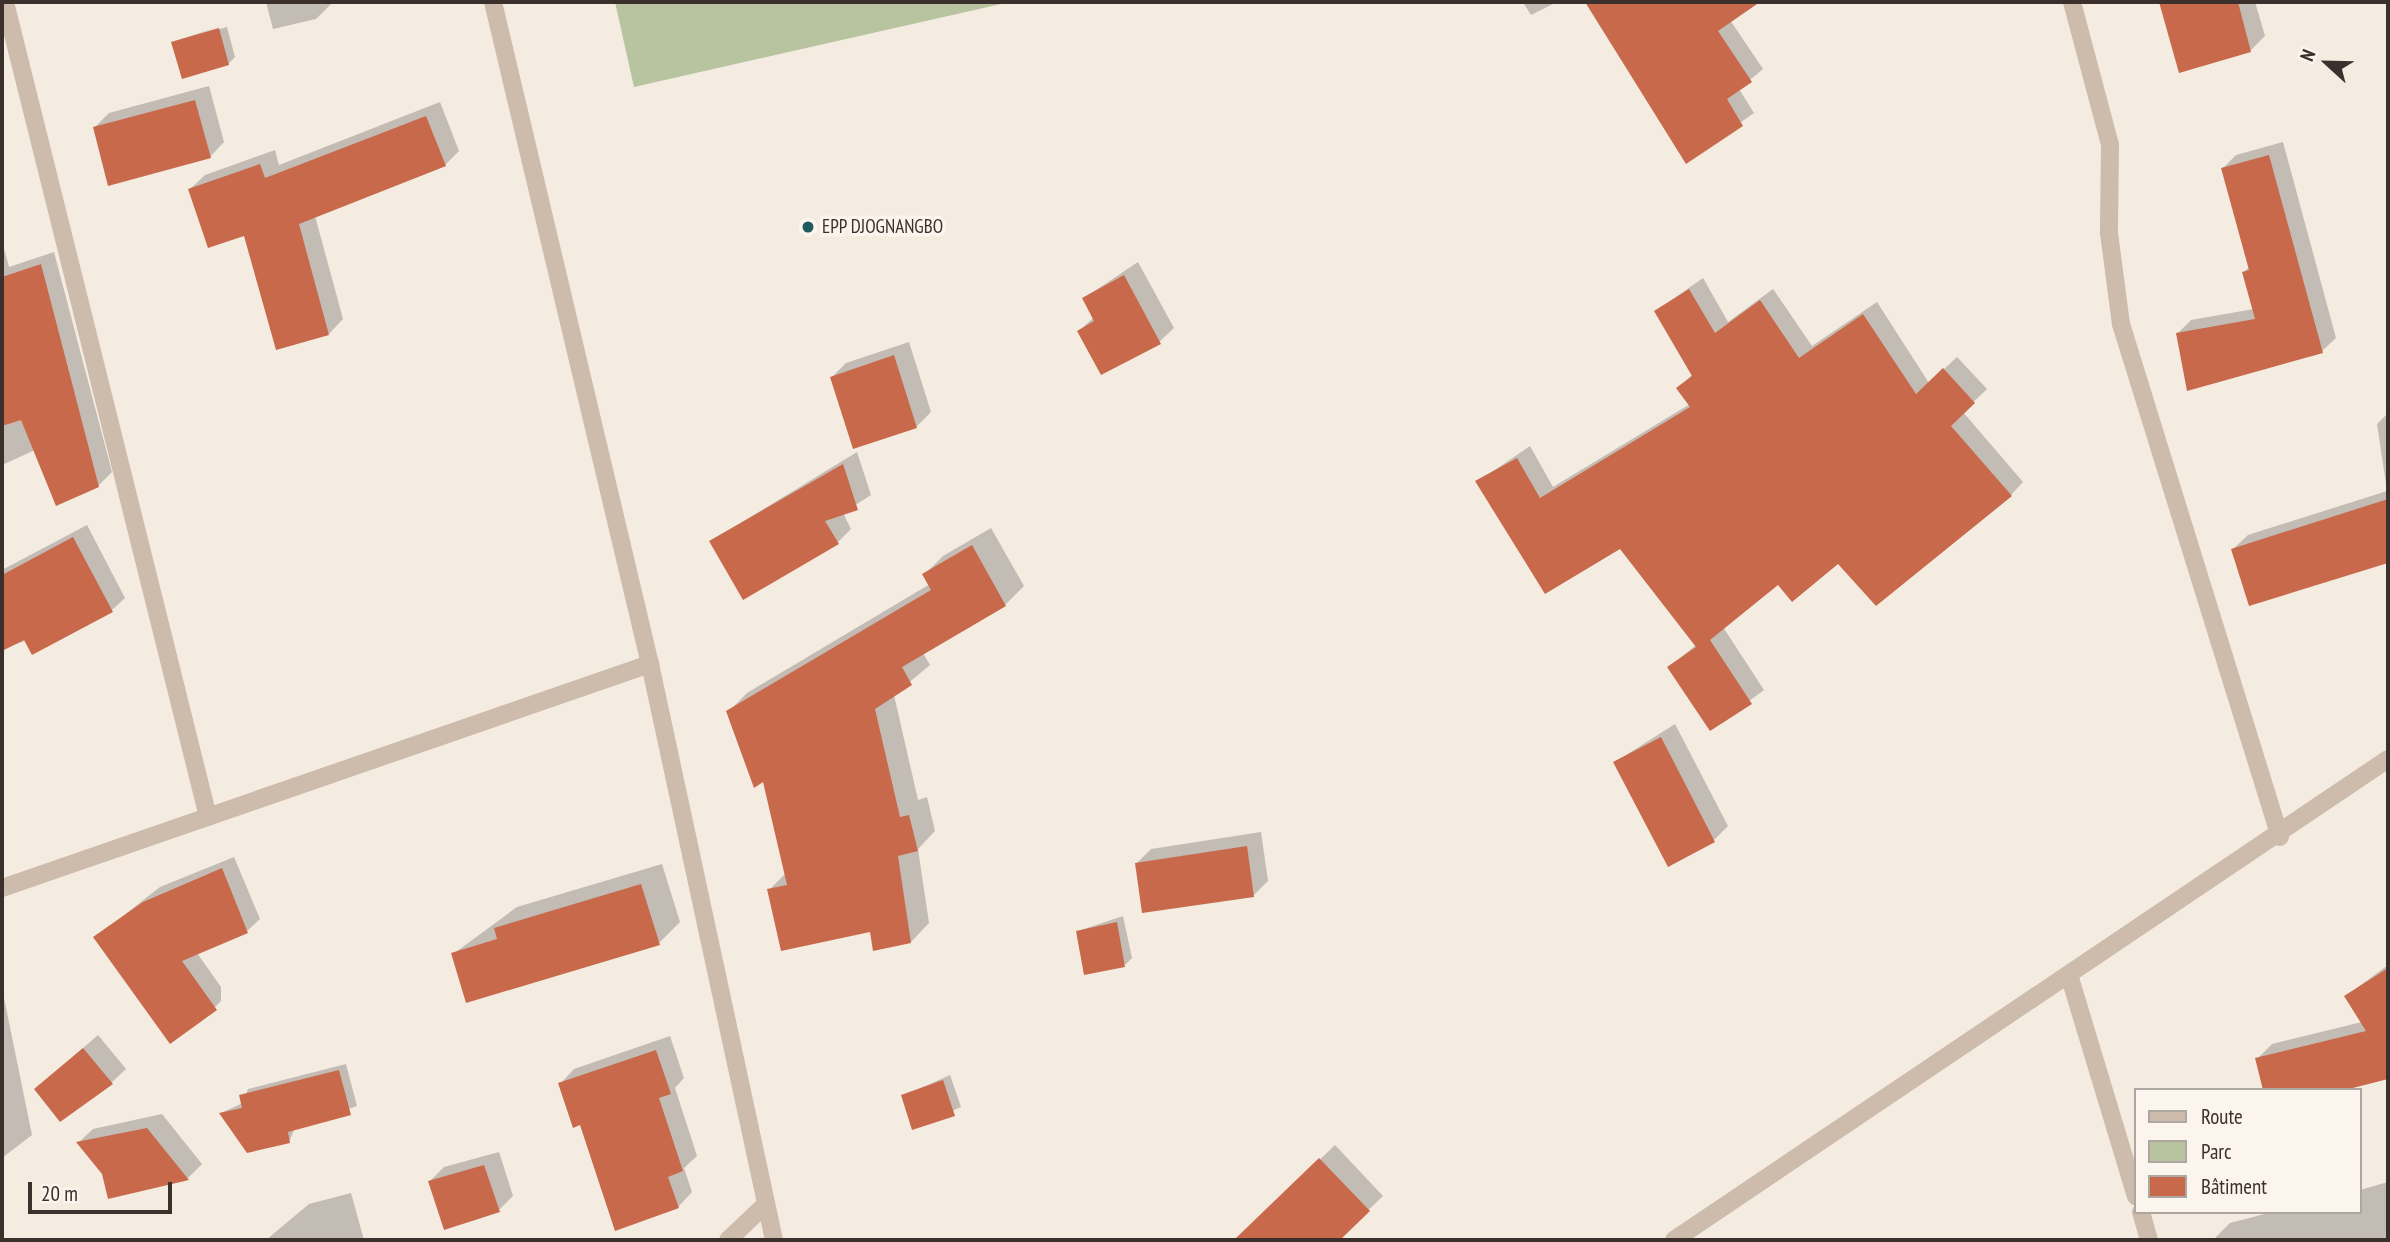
<!DOCTYPE html>
<meta charset="utf-8">
<style>
body{margin:0}
#map{position:relative;width:2390px;height:1242px;overflow:hidden;background:#f4ebe1;font-family:"PT Sans Narrow",sans-serif}
div>[style]{position:absolute}
.green>*{inset:0;background:#b8c4a0}
.shadow>*{inset:0;background:#0003}
.building>*{inset:0;background:#c8694b}
.street>*{height:18px;margin:-9px;padding:0 9px;transform-origin:9px;border-radius:9px;background:#cdbbac}
.dots>*{width:19px;height:19px;translate:-50% -50%;box-sizing:border-box;border:4px solid #fbf5ee;border-radius:50%}
span{translate:-50% -50%;white-space:nowrap;text-align:center;line-height:1.15;-webkit-text-stroke:7px #fbf5ee;paint-order:stroke}
.poi-label{font-size:19px;color:#3b302b}
.left{translate:0 -50%;text-align:left}
.frame{position:absolute;inset:0;border:4px solid #3b302b;pointer-events:none}
.legend{position:absolute;left:2134px;top:1088px;width:228px;height:126px;box-sizing:border-box;background:#fbf5ee;border:2px solid #aea6a0;margin:0;padding:9px 12px;list-style:none;font-size:21px;color:#3b302b}
.legend li{display:flex;align-items:center;gap:14px;height:35px}
.legend b{width:35px;border:2px solid #aea6a0}
.north{position:absolute;left:2292px;top:28px;width:70px;height:70px;-webkit-text-stroke:5px #fbf5ee;paint-order:stroke;rotate:292deg;font-size:19px;font-weight:700;line-height:28px;text-align:center;color:#3b302b}
.north::after{content:'';display:block;margin:auto;width:24px;height:32px;background:#3b302b;clip-path:polygon(50% 0,100% 100%,50% 72%,0 100%)}
.scale{position:absolute;left:28px;top:1182px;width:144px;height:32px;box-sizing:border-box;border:4px solid #3b302b;border-top:0;padding-left:9px;font-size:21px;line-height:24px;white-space:nowrap;color:#3b302b;-webkit-text-stroke:5px #fbf5ee;paint-order:stroke}
</style>
<div id="map">
<div class="green">
<i style="clip-path:polygon(615px 2px,1010px 2px,634px 87px)"></i>
</div>
<div class="shadow">
<i style="clip-path:polygon(266px 2px,330px 2px,331px 4px,316px 19px,273px 29px)"></i>
<i style="clip-path:polygon(1523px 2px,1557px 2px,1531px 15px)"></i>
<i style="clip-path:polygon(1587px 2px,1756px 2px,1730px 20px,1763px 69px,1739px 89px,1754px 113px,1686px 161px)"></i>
<i style="clip-path:polygon(2161px 2px,2255px 2px,2265px 36px,2250px 51px,2180px 70px)"></i>
<i style="clip-path:polygon(226px 24px,179px 41px,227px 27px,235px 57px,228px 64px,173px 42px)"></i>
<i style="clip-path:polygon(209px 86px,224px 142px,210px 157px,95px 127px,109px 113px)"></i>
<i style="clip-path:polygon(440px 102px,459px 151px,445px 165px,315px 216px,343px 319px,329px 334px,245px 234px,190px 189px,205px 175px,275px 150px,279px 165px)"></i>
<i style="clip-path:polygon(2283px 142px,2336px 338px,2322px 351px,2178px 333px,2191px 320px,2254px 309px,2244px 272px,2250px 266px,2223px 168px,2236px 155px)"></i>
<i style="clip-path:polygon(2px 241px,9px 267px,54px 252px,112px 472px,98px 486px,35px 450px,2px 465px)"></i>
<i style="clip-path:polygon(1138px 262px,1174px 328px,1159px 342px,1079px 331px,1094px 317px,1084px 298px)"></i>
<i style="clip-path:polygon(1703px 278px,1728px 322px,1773px 289px,1812px 346px,1877px 302px,1929px 383px,1957px 357px,1987px 389px,1963px 412px,2023px 482px,2011px 495px,1778px 583px,1723px 627px,1764px 690px,1711px 729px,1669px 667px,1696px 645px,1620px 547px,1477px 482px,1530px 446px,1553px 487px,1690px 404px,1678px 388px,1693px 374px,1656px 311px)"></i>
<i style="clip-path:polygon(909px 342px,931px 412px,916px 427px,832px 377px,846px 363px)"></i>
<i style="clip-path:polygon(2388px 413px,2388px 546px,2233px 549px,2248px 535px,2387px 491px,2377px 424px)"></i>
<i style="clip-path:polygon(857px 452px,871px 495px,843px 513px,851px 529px,837px 543px,711px 541px)"></i>
<i style="clip-path:polygon(87px 525px,125px 598px,112px 610px,2px 649px,2px 570px)"></i>
<i style="clip-path:polygon(991px 528px,1024px 586px,1005px 605px,923px 653px,930px 665px,894px 695px,918px 800px,927px 797px,935px 831px,918px 849px,929px 923px,911px 942px,769px 890px,786px 873px,764px 779px,728px 712px,747px 693px,930px 584px,924px 575px,943px 556px)"></i>
<i style="clip-path:polygon(1675px 724px,1728px 826px,1714px 840px,1615px 762px)"></i>
<i style="clip-path:polygon(1261px 832px,1268px 881px,1254px 895px,1137px 863px,1151px 849px)"></i>
<i style="clip-path:polygon(234px 857px,260px 919px,247px 931px,197px 953px,221px 987px,221px 1001px,208px 1014px,96px 937px,160px 887px)"></i>
<i style="clip-path:polygon(662px 864px,680px 922px,659px 943px,453px 954px,517px 907px)"></i>
<i style="clip-path:polygon(1123px 916px,1132px 958px,1125px 965px,1078px 931px)"></i>
<i style="clip-path:polygon(2388px 965px,2388px 1077px,2337px 1090px,2257px 1059px,2272px 1044px,2362px 1022px,2346px 996px)"></i>
<i style="clip-path:polygon(2px 988px,32px 1135px,2px 1158px)"></i>
<i style="clip-path:polygon(98px 1035px,126px 1069px,111px 1083px,36px 1089px)"></i>
<i style="clip-path:polygon(670px 1036px,684px 1078px,675px 1088px,697px 1156px,684px 1168px,692px 1192px,678px 1207px,581px 1123px,560px 1084px,574px 1069px)"></i>
<i style="clip-path:polygon(346px 1064px,357px 1106px,295px 1128px,289px 1142px,221px 1113px,243px 1103px,248px 1089px)"></i>
<i style="clip-path:polygon(950px 1075px,961px 1107px,914px 1128px,903px 1096px)"></i>
<i style="clip-path:polygon(162px 1114px,202px 1164px,188px 1178px,109px 1197px,103px 1174px,79px 1142px,93px 1129px)"></i>
<i style="clip-path:polygon(1335px 1145px,1383px 1196px,1337px 1240px,1257px 1240px,1247px 1230px)"></i>
<i style="clip-path:polygon(499px 1152px,513px 1196px,499px 1210px,430px 1181px,444px 1167px)"></i>
<i style="clip-path:polygon(2388px 1182px,2388px 1240px,2213px 1240px,2230px 1223px,2272px 1212px,2360px 1212px,2360px 1190px)"></i>
<i style="clip-path:polygon(351px 1193px,364px 1240px,266px 1240px,309px 1204px)"></i>
</div>
<div class="building">
<i style="clip-path:polygon(1585px 2px,1760px 2px,1718px 31px,1752px 82px,1727px 99px,1743px 126px,1686px 164px)"></i>
<i style="clip-path:polygon(2159px 2px,2238px 2px,2251px 52px,2179px 73px)"></i>
<i style="clip-path:polygon(219px 28px,229px 65px,182px 79px,171px 42px)"></i>
<i style="clip-path:polygon(195px 100px,211px 158px,108px 186px,93px 127px)"></i>
<i style="clip-path:polygon(426px 116px,446px 166px,299px 224px,329px 335px,276px 350px,244px 236px,208px 248px,188px 189px,260px 164px,265px 178px)"></i>
<i style="clip-path:polygon(2269px 155px,2323px 353px,2187px 391px,2176px 333px,2255px 319px,2242px 272px,2249px 270px,2221px 168px)"></i>
<i style="clip-path:polygon(41px 264px,99px 487px,56px 506px,21px 420px,2px 426px,2px 277px)"></i>
<i style="clip-path:polygon(1124px 275px,1161px 344px,1101px 375px,1077px 331px,1094px 321px,1082px 298px)"></i>
<i style="clip-path:polygon(1689px 289px,1715px 333px,1760px 300px,1799px 358px,1863px 314px,1916px 394px,1943px 368px,1975px 403px,1951px 426px,2012px 496px,1876px 606px,1838px 564px,1792px 602px,1778px 585px,1710px 640px,1752px 704px,1710px 731px,1667px 667px,1696px 647px,1620px 549px,1545px 594px,1475px 481px,1517px 458px,1540px 498px,1690px 407px,1676px 388px,1692px 376px,1654px 311px)"></i>
<i style="clip-path:polygon(894px 355px,917px 428px,853px 449px,830px 377px)"></i>
<i style="clip-path:polygon(843px 464px,858px 510px,825px 521px,839px 544px,743px 600px,709px 541px)"></i>
<i style="clip-path:polygon(2388px 499px,2388px 563px,2249px 606px,2231px 549px)"></i>
<i style="clip-path:polygon(73px 537px,113px 612px,32px 655px,24px 640px,2px 651px,2px 575px)"></i>
<i style="clip-path:polygon(972px 545px,1006px 606px,902px 667px,912px 685px,875px 709px,900px 817px,909px 815px,918px 851px,898px 856px,911px 943px,873px 951px,870px 932px,781px 951px,767px 889px,787px 885px,763px 782px,754px 788px,726px 711px,931px 590px,922px 574px)"></i>
<i style="clip-path:polygon(1661px 737px,1715px 842px,1668px 867px,1613px 762px)"></i>
<i style="clip-path:polygon(1247px 846px,1254px 897px,1142px 913px,1135px 863px)"></i>
<i style="clip-path:polygon(222px 868px,248px 933px,182px 961px,217px 1010px,170px 1044px,93px 937px,143px 902px)"></i>
<i style="clip-path:polygon(641px 884px,660px 945px,466px 1003px,451px 953px,497px 939px,494px 928px)"></i>
<i style="clip-path:polygon(1117px 922px,1125px 967px,1084px 975px,1076px 931px)"></i>
<i style="clip-path:polygon(2388px 968px,2388px 1079px,2345px 1090px,2263px 1090px,2255px 1058px,2366px 1031px,2344px 996px)"></i>
<i style="clip-path:polygon(83px 1048px,113px 1084px,60px 1122px,34px 1089px)"></i>
<i style="clip-path:polygon(656px 1050px,671px 1094px,659px 1098px,683px 1171px,668px 1177px,679px 1208px,615px 1231px,580px 1125px,573px 1128px,558px 1083px)"></i>
<i style="clip-path:polygon(339px 1070px,351px 1115px,288px 1132px,290px 1143px,247px 1153px,219px 1113px,242px 1108px,239px 1095px)"></i>
<i style="clip-path:polygon(943px 1080px,955px 1116px,912px 1130px,901px 1095px)"></i>
<i style="clip-path:polygon(147px 1128px,189px 1180px,108px 1199px,102px 1174px,76px 1142px)"></i>
<i style="clip-path:polygon(1319px 1158px,1370px 1211px,1340px 1240px,1234px 1240px)"></i>
<i style="clip-path:polygon(484px 1165px,500px 1212px,444px 1230px,428px 1181px)"></i>
</div>
<div class="street">
<i style="left:5px;top:2px;width:840px;rotate:76.01deg"></i>
<i style="left:493px;top:2px;width:680px;rotate:76.66deg"></i>
<i style="left:650px;top:664px;width:589px;rotate:77.85deg"></i>
<i style="left:2072px;top:2px;width:148px;rotate:75.1deg"></i>
<i style="left:2110px;top:145px;width:88px;rotate:90.7deg"></i>
<i style="left:2109px;top:233px;width:92px;rotate:82.5deg"></i>
<i style="left:2121px;top:324px;width:537px;rotate:72.78deg"></i>
<i style="left:2px;top:888px;width:686px;rotate:-19.07deg"></i>
<i style="left:2070px;top:978px;width:228px;rotate:73.2deg"></i>
<i style="left:2141px;top:1212px;width:29px;rotate:74deg"></i>
<i style="left:728px;top:1240px;width:51px;rotate:-43.4deg"></i>
<i style="left:1674px;top:1240px;width:861px;rotate:-33.97deg"></i>
</div>
<div class="dots">
<i style="left:808px;top:227px;background:#1f5a5e"></i>
</div>
<div class="poi-label">
<span class="left" style="left:822px;top:227px">EPP DJOGNANGBO</span>
</div>
<div class="frame"></div>
<ul class="legend">
<li><b style="height:9px;background:#cdbbac"></b>Route</li>
<li><b style="height:19px;background:#b8c4a0"></b>Parc</li>
<li><b style="height:19px;background:#c8694b"></b>Bâtiment</li>
</ul>
<div class="north">N</div>
<div class="scale">20 m</div>
</div>
